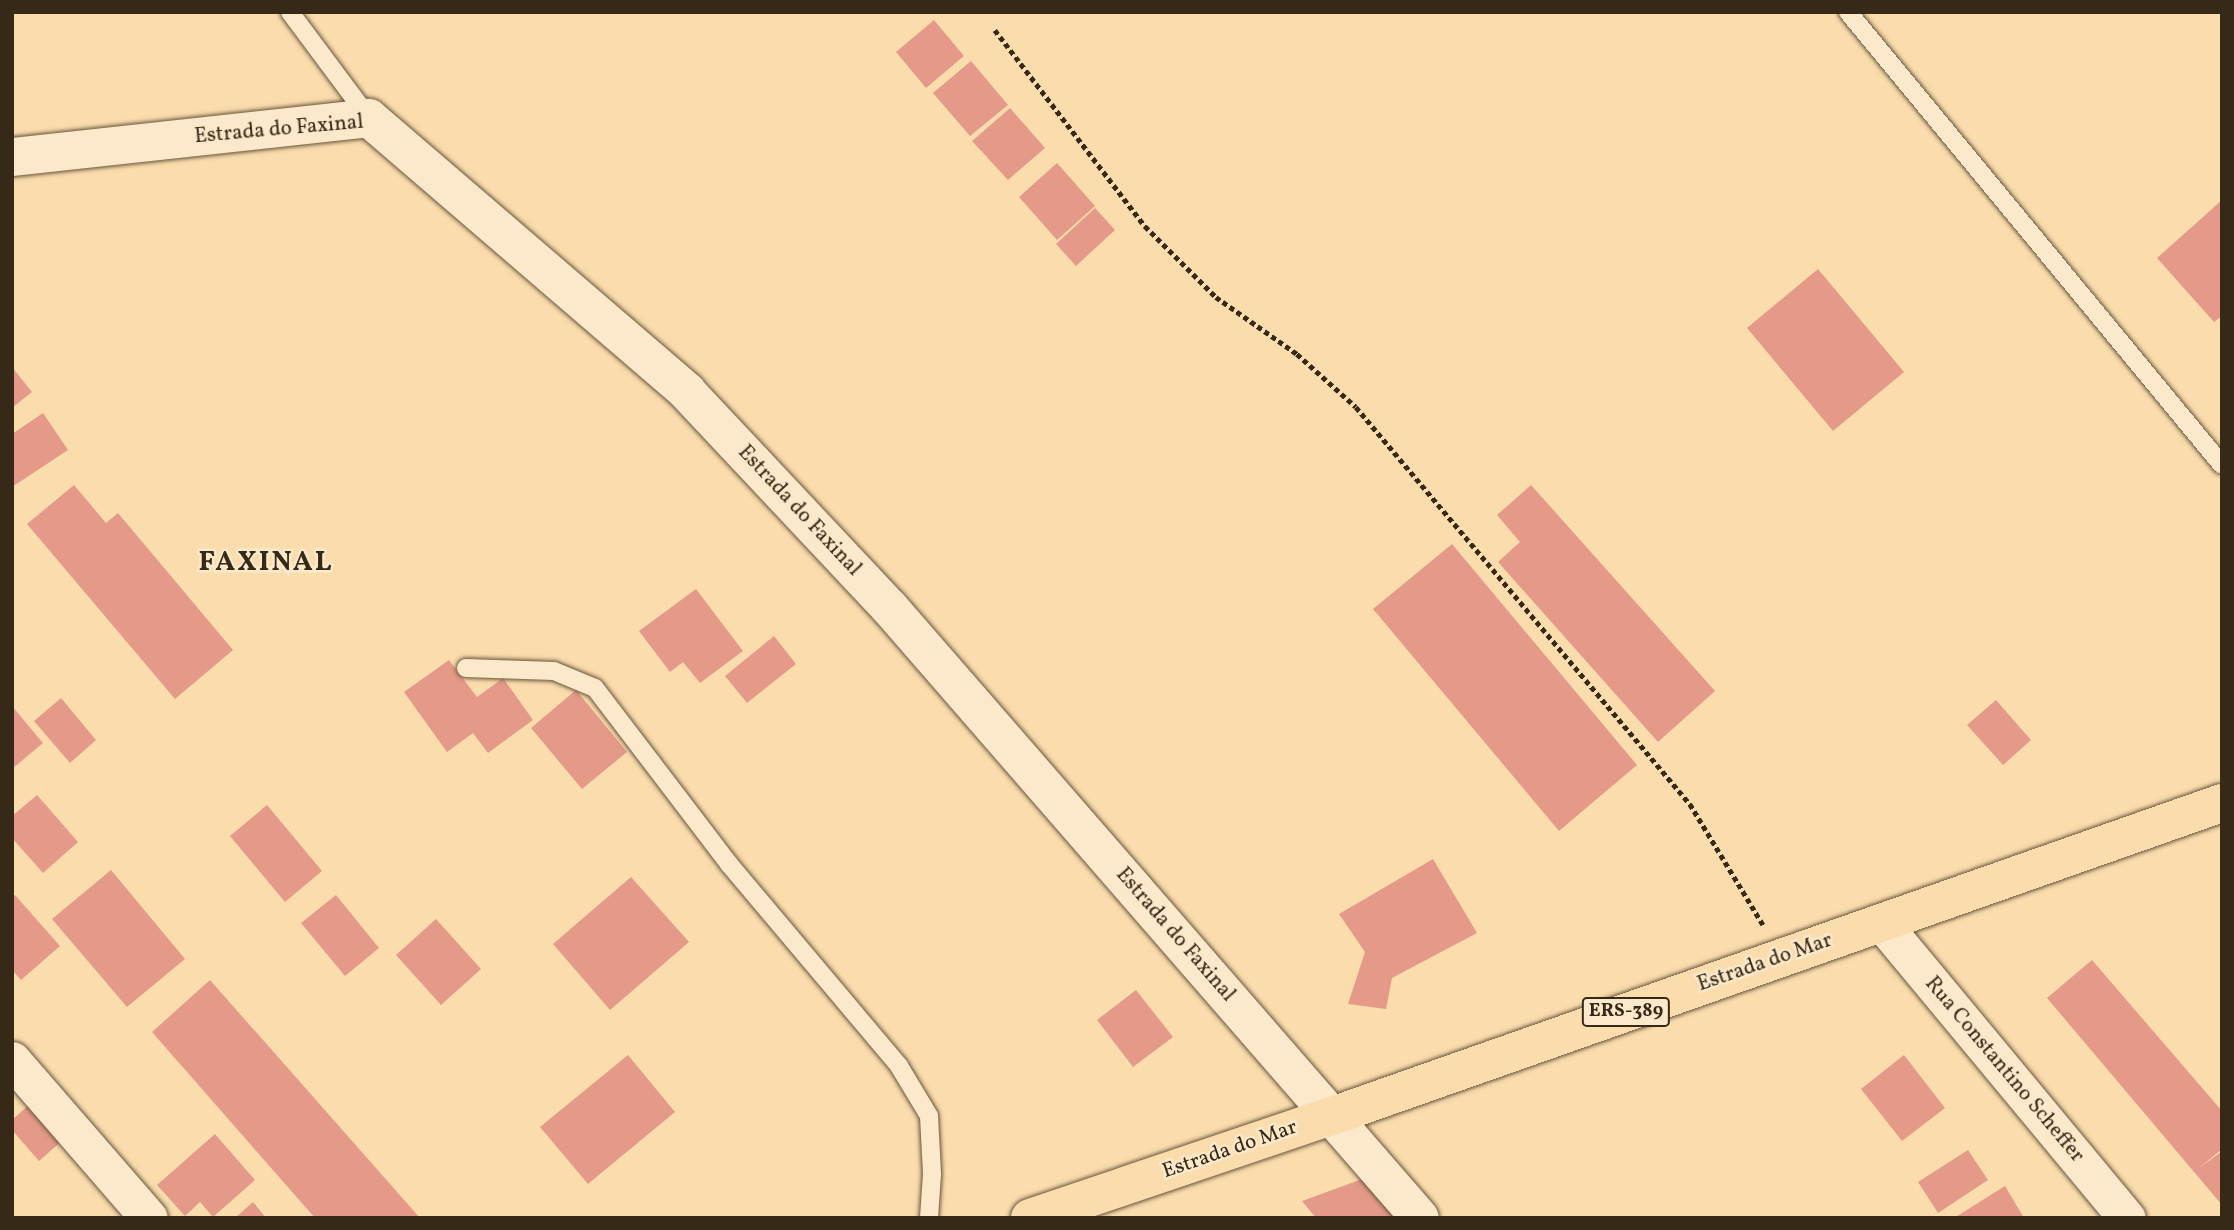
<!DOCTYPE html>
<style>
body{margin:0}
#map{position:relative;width:2234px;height:1230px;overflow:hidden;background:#fbdcad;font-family:Vollkorn,serif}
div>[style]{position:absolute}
.building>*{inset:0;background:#e59a89}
.path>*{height:4.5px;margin-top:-2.25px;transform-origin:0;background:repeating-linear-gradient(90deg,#372917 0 5px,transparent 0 8.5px)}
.roads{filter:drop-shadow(0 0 2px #68563c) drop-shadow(0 0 2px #68563c)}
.service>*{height:18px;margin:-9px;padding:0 9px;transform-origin:9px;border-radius:9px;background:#fce8ca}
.minor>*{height:37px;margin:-18.5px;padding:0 18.5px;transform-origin:18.5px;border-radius:18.5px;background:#fce8ca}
.tertiary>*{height:38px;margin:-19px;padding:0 19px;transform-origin:19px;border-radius:19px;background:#fce8ca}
.primary>*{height:38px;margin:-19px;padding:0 19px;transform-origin:19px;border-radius:19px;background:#fbdcad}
span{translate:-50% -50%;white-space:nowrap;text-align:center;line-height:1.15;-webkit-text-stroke:5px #fce8ca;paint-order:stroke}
.shield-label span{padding:2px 5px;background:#fce8ca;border:2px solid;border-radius:5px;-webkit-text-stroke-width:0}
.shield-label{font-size:19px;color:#372917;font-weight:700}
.street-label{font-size:21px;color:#372917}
.district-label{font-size:28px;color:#372917;font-weight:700;letter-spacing:2px}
.frame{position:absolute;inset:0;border:14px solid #372917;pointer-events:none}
</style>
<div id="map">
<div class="building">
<i style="clip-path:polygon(934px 20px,964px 56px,926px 88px,896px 52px)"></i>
<i style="clip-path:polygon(971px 61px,1008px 105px,970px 136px,933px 93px)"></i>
<i style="clip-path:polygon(1010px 108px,1045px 148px,1008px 180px,972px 141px)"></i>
<i style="clip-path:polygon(1057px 163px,1095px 206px,1057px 240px,1019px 197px)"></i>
<i style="clip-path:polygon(2222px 200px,2222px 316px,2214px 322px,2157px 258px)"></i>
<i style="clip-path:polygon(1095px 208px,1115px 230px,1076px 266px,1056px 244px)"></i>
<i style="clip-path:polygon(1818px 269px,1904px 372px,1833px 431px,1747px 328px)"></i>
<i style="clip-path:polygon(12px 367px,32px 392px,12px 408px)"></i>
<i style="clip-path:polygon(43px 413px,68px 450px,12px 487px,12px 434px)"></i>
<i style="clip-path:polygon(74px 485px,106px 523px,118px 513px,233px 650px,175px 699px,27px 524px)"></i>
<i style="clip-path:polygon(1531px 485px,1715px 691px,1658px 742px,1498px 562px,1520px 542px,1497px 515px)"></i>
<i style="clip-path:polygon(1452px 544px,1637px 765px,1559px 831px,1373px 609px)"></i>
<i style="clip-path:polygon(696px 589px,743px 651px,700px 683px,683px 662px,670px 672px,639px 631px)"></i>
<i style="clip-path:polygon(774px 636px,796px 664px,747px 703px,725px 676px)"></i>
<i style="clip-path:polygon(449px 660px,477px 697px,503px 678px,533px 720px,488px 753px,473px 733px,447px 752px,404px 692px)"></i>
<i style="clip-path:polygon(576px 690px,627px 752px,582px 789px,531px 728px)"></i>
<i style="clip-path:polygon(61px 698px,96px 740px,70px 763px,34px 721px)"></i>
<i style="clip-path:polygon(1996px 700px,2031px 740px,2003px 765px,1967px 725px)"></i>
<i style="clip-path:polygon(12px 706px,43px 743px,12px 769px)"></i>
<i style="clip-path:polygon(37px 795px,78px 842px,43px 873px,12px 838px,12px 816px)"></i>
<i style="clip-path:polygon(267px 805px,322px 871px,285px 902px,230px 836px)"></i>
<i style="clip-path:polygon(1433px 859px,1477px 933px,1392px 978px,1386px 1009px,1348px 1004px,1365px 952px,1339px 914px)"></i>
<i style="clip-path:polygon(111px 870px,185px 959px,127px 1007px,52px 919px)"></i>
<i style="clip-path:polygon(631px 877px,689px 942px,610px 1010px,553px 944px)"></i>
<i style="clip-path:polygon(15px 895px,60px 946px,21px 980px,12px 970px,12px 898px)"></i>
<i style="clip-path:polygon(336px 895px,379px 948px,345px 976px,301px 923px)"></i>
<i style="clip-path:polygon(436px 919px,481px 969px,441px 1005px,396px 955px)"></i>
<i style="clip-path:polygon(2092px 960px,2222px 1111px,2222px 1149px,2198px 1169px,2222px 1151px,2222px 1205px,2047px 998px)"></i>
<i style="clip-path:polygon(210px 980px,420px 1218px,315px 1218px,152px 1032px)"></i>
<i style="clip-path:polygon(1136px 990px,1173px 1037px,1133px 1067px,1097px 1020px)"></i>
<i style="clip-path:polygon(628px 1055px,675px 1112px,588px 1184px,540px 1127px)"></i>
<i style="clip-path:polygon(1904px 1055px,1945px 1108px,1902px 1141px,1861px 1089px)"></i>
<i style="clip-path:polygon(40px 1095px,73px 1131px,39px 1161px,12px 1130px,12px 1120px)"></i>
<i style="clip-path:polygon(215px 1134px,255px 1180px,213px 1217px,200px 1202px,185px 1216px,157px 1185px)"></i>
<i style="clip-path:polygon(1968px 1150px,1988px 1180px,1938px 1213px,1918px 1182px)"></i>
<i style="clip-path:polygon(1365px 1178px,1399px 1218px,1316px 1218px,1302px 1201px)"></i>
<i style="clip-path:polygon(2005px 1186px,2024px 1218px,1954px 1218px)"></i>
<i style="clip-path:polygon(253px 1202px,266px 1218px,235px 1218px)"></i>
</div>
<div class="path">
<i style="left:995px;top:30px;width:247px;rotate:52.6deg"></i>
<i style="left:1145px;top:226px;width:100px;rotate:45deg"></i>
<i style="left:1216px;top:297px;width:99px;rotate:35.1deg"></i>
<i style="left:1297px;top:354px;width:79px;rotate:41.9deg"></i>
<i style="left:1356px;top:407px;width:519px;rotate:49.93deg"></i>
<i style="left:1690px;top:804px;width:143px;rotate:58.8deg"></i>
</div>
<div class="roads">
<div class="service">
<i style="left:290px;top:12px;width:132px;rotate:53.3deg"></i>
<i style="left:1848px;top:12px;width:587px;rotate:50.46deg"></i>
<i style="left:466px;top:668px;width:88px;rotate:2deg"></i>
<i style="left:554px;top:671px;width:44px;rotate:22.5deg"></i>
<i style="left:595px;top:688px;width:221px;rotate:52.7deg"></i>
<i style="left:729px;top:864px;width:264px;rotate:49.9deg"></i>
<i style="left:899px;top:1066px;width:58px;rotate:59deg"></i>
<i style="left:929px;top:1116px;width:58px;rotate:87deg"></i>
<i style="left:932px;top:1174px;width:44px;rotate:93.9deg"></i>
</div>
<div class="minor">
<i style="left:1881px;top:922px;width:385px;rotate:50.3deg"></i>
<i style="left:12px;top:1060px;width:209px;rotate:49.1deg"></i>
</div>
<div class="tertiary">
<i style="left:12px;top:157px;width:359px;rotate:-6.2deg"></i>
<i style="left:369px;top:118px;width:420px;rotate:40.7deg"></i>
<i style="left:687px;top:392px;width:295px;rotate:46.8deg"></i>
<i style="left:889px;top:607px;width:809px;rotate:49.01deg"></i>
</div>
<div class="primary">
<i style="left:1030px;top:1218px;width:319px;rotate:-18.7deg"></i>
<i style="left:1332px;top:1116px;width:943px;rotate:-19.38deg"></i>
</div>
</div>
<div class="shield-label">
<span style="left:1626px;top:1012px">ERS-389</span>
</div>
<div class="street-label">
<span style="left:279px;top:130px;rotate:-5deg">Estrada do Faxinal</span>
<span style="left:799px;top:511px;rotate:47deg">Estrada do Faxinal</span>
<span style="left:1175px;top:935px;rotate:49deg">Estrada do Faxinal</span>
<span style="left:1765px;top:963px;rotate:-19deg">Estrada do Mar</span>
<span style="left:2004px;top:1070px;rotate:50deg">Rua Constantino Scheffer</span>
<span style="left:1230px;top:1150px;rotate:-19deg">Estrada do Mar</span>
</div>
<div class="district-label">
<span style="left:266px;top:563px">FAXINAL</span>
</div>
<div class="frame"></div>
</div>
